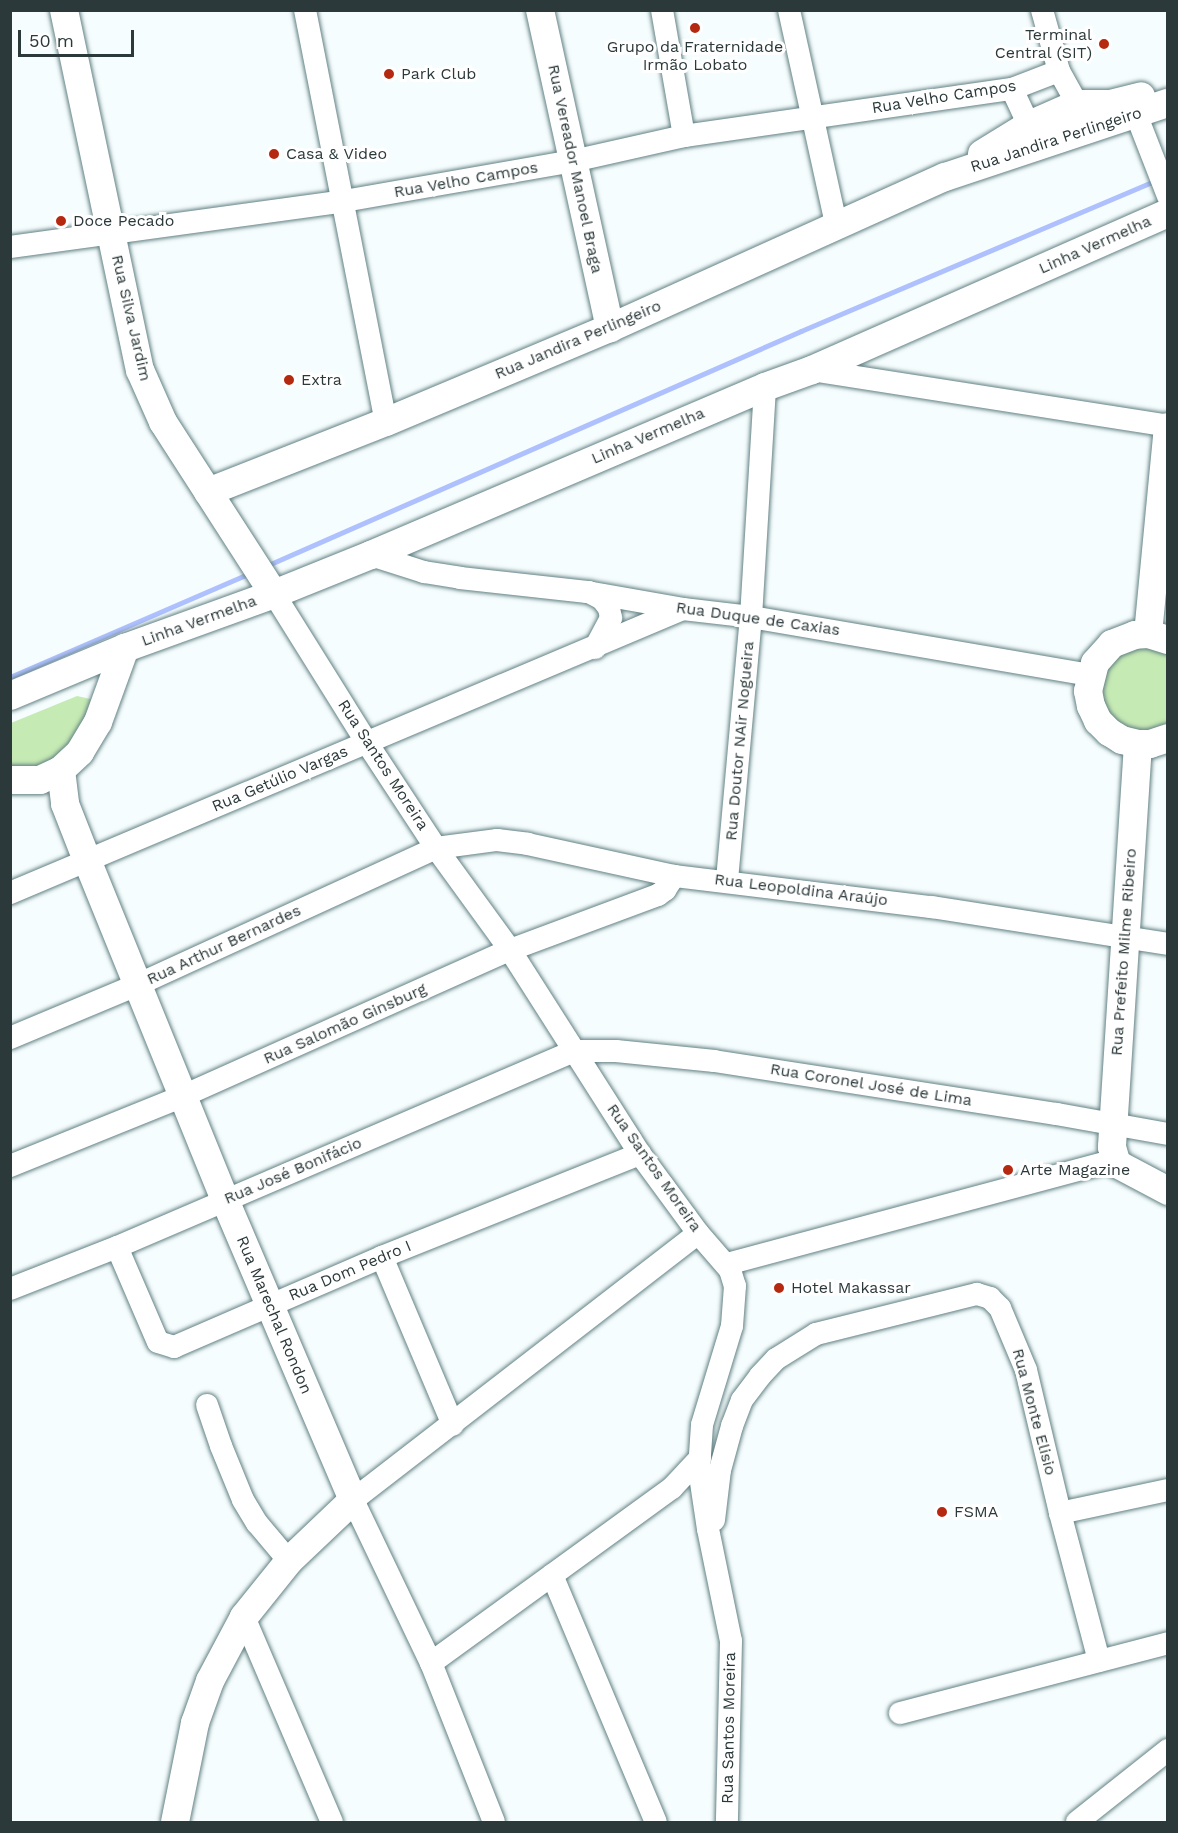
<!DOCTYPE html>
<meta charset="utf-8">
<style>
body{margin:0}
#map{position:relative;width:1178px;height:1833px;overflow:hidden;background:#f6fdfe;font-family:"Work Sans",sans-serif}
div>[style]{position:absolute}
.green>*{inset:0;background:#c6eab3}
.stream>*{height:4.5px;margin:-2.25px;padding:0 2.25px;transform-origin:2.25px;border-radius:2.25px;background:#aec0fe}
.roads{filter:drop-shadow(0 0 2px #628184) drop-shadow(0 0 2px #628184)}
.minor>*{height:22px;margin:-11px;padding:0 11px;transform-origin:11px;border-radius:11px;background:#fff}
.major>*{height:28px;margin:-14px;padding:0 14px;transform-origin:14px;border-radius:14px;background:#fff}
.dots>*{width:16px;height:16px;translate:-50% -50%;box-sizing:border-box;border:3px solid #fff;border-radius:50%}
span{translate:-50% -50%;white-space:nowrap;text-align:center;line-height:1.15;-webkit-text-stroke:6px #fff;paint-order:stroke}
.poi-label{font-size:16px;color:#2c393a}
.right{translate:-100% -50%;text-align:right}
.left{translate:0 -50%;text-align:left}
.street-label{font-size:16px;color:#2c393a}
.frame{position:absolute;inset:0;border:12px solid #2c393a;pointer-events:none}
.scale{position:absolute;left:18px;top:30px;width:116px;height:27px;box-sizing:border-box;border:3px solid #2c393a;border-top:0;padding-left:8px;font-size:18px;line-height:21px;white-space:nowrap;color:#2c393a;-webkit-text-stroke:4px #fff;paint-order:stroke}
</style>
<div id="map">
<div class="green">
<i style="clip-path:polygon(1167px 645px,1167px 727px,1157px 732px,1125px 731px,1096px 697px,1111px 650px)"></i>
<i style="clip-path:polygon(77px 696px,95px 700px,70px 757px,11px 775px,11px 723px)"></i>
</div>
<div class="stream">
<i style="left:266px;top:566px;width:584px;rotate:-23.71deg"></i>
<i style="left:801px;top:331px;width:386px;rotate:-23deg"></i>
<i style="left:10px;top:677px;width:262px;rotate:-23.4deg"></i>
</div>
<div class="roads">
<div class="minor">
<i style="left:305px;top:10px;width:420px;rotate:78.9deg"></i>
<i style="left:662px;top:10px;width:128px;rotate:80.1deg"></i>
<i style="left:789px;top:10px;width:219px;rotate:77.6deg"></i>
<i style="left:1042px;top:10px;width:63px;rotate:74.4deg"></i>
<i style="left:1059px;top:71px;width:38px;rotate:61deg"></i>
<i style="left:1077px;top:104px;width:15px;rotate:79deg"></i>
<i style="left:1012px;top:89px;width:40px;rotate:65deg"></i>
<i style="left:1029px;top:125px;width:16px;rotate:47deg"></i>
<i style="left:1136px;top:114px;width:88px;rotate:68.7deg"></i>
<i style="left:10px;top:247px;width:337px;rotate:-7.8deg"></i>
<i style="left:344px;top:201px;width:232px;rotate:-9.9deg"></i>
<i style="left:573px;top:161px;width:114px;rotate:-12.7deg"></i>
<i style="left:684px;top:136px;width:331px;rotate:-8.2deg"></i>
<i style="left:1012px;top:89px;width:50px;rotate:-21deg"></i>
<i style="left:812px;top:370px;width:360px;rotate:8.9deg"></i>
<i style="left:371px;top:555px;width:56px;rotate:17.8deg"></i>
<i style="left:424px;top:572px;width:36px;rotate:9deg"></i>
<i style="left:460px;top:578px;width:128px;rotate:6.3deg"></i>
<i style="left:587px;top:592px;width:97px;rotate:10deg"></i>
<i style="left:683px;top:609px;width:68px;rotate:6.7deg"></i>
<i style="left:751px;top:617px;width:344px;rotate:9.7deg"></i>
<i style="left:589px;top:592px;width:15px;rotate:28deg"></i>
<i style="left:602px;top:599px;width:11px;rotate:52deg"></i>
<i style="left:609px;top:608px;width:10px;rotate:79deg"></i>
<i style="left:611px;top:618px;width:34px;rotate:118deg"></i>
<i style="left:274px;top:594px;width:176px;rotate:58deg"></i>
<i style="left:367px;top:743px;width:126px;rotate:56.7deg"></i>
<i style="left:436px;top:848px;width:126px;rotate:54deg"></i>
<i style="left:510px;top:950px;width:242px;rotate:57.5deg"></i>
<i style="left:640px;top:1154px;width:98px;rotate:53.7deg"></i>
<i style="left:698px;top:1233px;width:49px;rotate:49.1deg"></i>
<i style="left:730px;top:1270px;width:17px;rotate:73deg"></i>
<i style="left:735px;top:1286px;width:40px;rotate:94.3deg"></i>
<i style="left:732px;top:1326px;width:103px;rotate:106.9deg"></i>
<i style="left:702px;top:1425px;width:44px;rotate:93.9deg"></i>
<i style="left:699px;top:1469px;width:61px;rotate:81.5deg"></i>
<i style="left:708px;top:1529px;width:114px;rotate:78.4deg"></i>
<i style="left:731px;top:1641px;width:181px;rotate:91.3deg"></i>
<i style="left:727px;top:880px;width:264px;rotate:-84.8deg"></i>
<i style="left:751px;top:617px;width:230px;rotate:-86.5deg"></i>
<i style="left:10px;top:893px;width:730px;rotate:-22.88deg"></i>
<i style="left:10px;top:1038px;width:138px;rotate:-22.7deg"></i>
<i style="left:137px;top:985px;width:329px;rotate:-24.6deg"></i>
<i style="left:436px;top:848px;width:62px;rotate:-7.5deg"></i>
<i style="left:497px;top:840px;width:31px;rotate:7deg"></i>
<i style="left:528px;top:844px;width:149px;rotate:12.4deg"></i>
<i style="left:674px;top:876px;width:260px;rotate:6.9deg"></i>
<i style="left:932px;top:907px;width:239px;rotate:8.9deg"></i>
<i style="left:10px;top:1166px;width:187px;rotate:-22deg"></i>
<i style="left:183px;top:1096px;width:358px;rotate:-24.1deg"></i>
<i style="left:510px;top:950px;width:158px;rotate:-20.4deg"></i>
<i style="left:658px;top:895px;width:9px;rotate:-36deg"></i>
<i style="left:665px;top:890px;width:17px;rotate:-57deg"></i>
<i style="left:117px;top:1247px;width:103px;rotate:66.7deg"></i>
<i style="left:158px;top:1342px;width:17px;rotate:17deg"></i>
<i style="left:174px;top:1347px;width:227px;rotate:-23.4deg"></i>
<i style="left:382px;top:1257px;width:278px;rotate:-21.8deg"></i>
<i style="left:382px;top:1257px;width:182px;rotate:67.1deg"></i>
<i style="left:727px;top:1264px;width:401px;rotate:-15deg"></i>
<i style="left:10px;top:1289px;width:115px;rotate:-21.4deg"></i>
<i style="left:117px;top:1247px;width:497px;rotate:-23.2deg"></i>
<i style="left:574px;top:1051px;width:42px"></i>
<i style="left:616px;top:1051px;width:99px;rotate:5.8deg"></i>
<i style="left:714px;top:1061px;width:347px;rotate:8.8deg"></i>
<i style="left:1057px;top:1114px;width:113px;rotate:10.2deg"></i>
<i style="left:207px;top:1405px;width:43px;rotate:71.1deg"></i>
<i style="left:221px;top:1446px;width:58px;rotate:67.8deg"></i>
<i style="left:243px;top:1500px;width:27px;rotate:59deg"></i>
<i style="left:257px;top:1523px;width:50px;rotate:49.9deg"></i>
<i style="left:1060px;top:1513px;width:110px;rotate:-12deg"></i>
<i style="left:714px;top:1520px;width:50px;rotate:-83.2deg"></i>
<i style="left:720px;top:1470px;width:46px;rotate:-74.7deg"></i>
<i style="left:732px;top:1426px;width:28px;rotate:-69deg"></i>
<i style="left:742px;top:1400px;width:30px;rotate:-53deg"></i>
<i style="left:760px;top:1376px;width:23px;rotate:-47deg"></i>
<i style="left:776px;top:1359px;width:47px;rotate:-32deg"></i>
<i style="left:816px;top:1334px;width:166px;rotate:-14deg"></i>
<i style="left:977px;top:1294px;width:14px;rotate:17deg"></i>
<i style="left:990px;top:1298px;width:14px;rotate:45deg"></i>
<i style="left:1000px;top:1308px;width:67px;rotate:67.2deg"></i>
<i style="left:1026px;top:1370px;width:147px;rotate:76.6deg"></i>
<i style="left:1060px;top:1513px;width:153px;rotate:75.2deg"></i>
<i style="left:552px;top:1575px;width:268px;rotate:67.2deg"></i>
<i style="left:244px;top:1617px;width:223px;rotate:66.8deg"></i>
<i style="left:431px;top:1663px;width:298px;rotate:-36deg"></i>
<i style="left:672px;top:1488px;width:41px;rotate:-47deg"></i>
<i style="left:900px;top:1713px;width:277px;rotate:-14.6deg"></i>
<i style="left:494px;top:1822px;width:171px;rotate:-111.6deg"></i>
<i style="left:431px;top:1663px;width:181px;rotate:-115.6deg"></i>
<i style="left:353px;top:1500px;width:436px;rotate:-37.7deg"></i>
<i style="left:1077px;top:1822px;width:116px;rotate:-38.4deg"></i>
</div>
<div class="major">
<i style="left:64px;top:10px;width:368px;rotate:78.1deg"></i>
<i style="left:140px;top:370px;width:57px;rotate:66.1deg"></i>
<i style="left:163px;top:422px;width:205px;rotate:57.2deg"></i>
<i style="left:540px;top:10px;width:326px;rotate:77.6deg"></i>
<i style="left:982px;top:154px;width:55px;rotate:-31.7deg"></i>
<i style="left:1029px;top:125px;width:52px;rotate:-23.6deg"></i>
<i style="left:1077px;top:104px;width:33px"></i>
<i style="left:1110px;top:104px;width:32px;rotate:-14deg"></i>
<i style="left:208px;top:492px;width:191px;rotate:-21.5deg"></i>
<i style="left:386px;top:422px;width:243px;rotate:-22.8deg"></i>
<i style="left:610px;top:328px;width:367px;rotate:-24.3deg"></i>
<i style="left:945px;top:177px;width:235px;rotate:-18.4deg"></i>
<i style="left:1148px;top:634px;width:208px;rotate:-84.5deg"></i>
<i style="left:1168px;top:640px;width:21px;rotate:-163deg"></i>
<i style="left:1148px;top:634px;width:13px;rotate:176deg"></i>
<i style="left:1135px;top:635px;width:25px;rotate:159deg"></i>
<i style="left:1112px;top:644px;width:25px;rotate:132deg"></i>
<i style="left:1095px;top:663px;width:29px;rotate:104deg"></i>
<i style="left:1088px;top:691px;width:15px;rotate:79deg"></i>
<i style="left:1091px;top:706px;width:17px;rotate:65deg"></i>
<i style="left:1098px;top:721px;width:16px;rotate:45deg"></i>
<i style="left:1109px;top:732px;width:15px;rotate:32deg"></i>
<i style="left:1122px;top:740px;width:16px;rotate:14deg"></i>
<i style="left:1138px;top:744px;width:12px"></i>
<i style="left:1150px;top:744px;width:19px;rotate:-18deg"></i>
<i style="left:10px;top:696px;width:125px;rotate:-22.7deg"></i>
<i style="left:125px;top:648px;width:158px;rotate:-19.9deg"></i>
<i style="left:274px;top:594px;width:105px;rotate:-21.9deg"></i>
<i style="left:371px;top:555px;width:428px;rotate:-23.1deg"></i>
<i style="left:765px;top:387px;width:50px;rotate:-19.9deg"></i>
<i style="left:812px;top:370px;width:389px;rotate:-23.8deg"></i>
<i style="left:1138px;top:744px;width:404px;rotate:93.7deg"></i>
<i style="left:1112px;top:1147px;width:18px;rotate:74deg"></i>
<i style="left:1117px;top:1164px;width:58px;rotate:27.9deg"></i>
<i style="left:61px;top:770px;width:34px;rotate:83deg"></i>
<i style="left:65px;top:804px;width:60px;rotate:68.6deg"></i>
<i style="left:87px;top:860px;width:367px;rotate:67.9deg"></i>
<i style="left:225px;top:1200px;width:326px;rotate:66.9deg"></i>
<i style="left:353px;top:1500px;width:88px;rotate:136.4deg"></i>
<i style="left:289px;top:1561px;width:72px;rotate:128.8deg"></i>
<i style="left:244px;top:1617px;width:72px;rotate:118deg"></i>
<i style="left:210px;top:1681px;width:45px;rotate:109.7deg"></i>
<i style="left:195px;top:1723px;width:101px;rotate:101.4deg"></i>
<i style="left:10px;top:780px;width:30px"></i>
<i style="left:40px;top:780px;width:23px;rotate:-25deg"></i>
<i style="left:61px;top:770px;width:26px;rotate:-43deg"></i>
<i style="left:80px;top:752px;width:35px;rotate:-59deg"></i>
<i style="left:98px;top:722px;width:79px;rotate:-70deg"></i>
</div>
</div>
<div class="dots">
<i style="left:695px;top:28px;background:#b52910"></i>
<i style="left:1104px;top:44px;background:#b52910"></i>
<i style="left:389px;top:74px;background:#b52910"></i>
<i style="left:274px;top:154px;background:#b52910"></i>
<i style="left:61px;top:221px;background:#b52910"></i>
<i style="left:289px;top:380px;background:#b52910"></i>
<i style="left:1008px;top:1170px;background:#b52910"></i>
<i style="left:779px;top:1288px;background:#b52910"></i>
<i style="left:942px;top:1512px;background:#b52910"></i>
</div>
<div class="poi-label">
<span class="right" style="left:1092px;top:44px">Terminal<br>Central (SIT)</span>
<span style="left:695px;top:56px">Grupo da Fraternidade<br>Irmão Lobato</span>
<span class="left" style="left:401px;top:74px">Park Club</span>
<span class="left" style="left:286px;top:154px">Casa &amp; Video</span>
<span class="left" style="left:73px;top:221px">Doce Pecado</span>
<span class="left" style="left:301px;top:380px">Extra</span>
<span class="left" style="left:1020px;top:1170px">Arte Magazine</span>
<span class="left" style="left:791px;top:1288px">Hotel Makassar</span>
<span class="left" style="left:954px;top:1512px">FSMA</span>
</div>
<div class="street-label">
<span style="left:944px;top:97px;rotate:-9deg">Rua Velho Campos</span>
<span style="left:1056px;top:140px;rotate:-18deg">Rua Jandira Perlingeiro</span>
<span style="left:575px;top:169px;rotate:78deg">Rua Vereador Manoel Braga</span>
<span style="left:466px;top:180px;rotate:-10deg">Rua Velho Campos</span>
<span style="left:1095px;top:245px;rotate:-24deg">Linha Vermelha</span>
<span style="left:131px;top:318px;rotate:77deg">Rua Silva Jardim</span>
<span style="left:578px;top:340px;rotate:-23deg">Rua Jandira Perlingeiro</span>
<span style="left:648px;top:436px;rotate:-23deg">Linha Vermelha</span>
<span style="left:758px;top:619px;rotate:8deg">Rua Duque de Caxias</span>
<span style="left:199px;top:621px;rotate:-20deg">Linha Vermelha</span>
<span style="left:740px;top:741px;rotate:-85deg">Rua Doutor NAir Nogueira</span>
<span style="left:383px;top:765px;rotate:57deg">Rua Santos Moreira</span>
<span style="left:280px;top:779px;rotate:-23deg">Rua Getúlio Vargas</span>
<span style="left:801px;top:890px;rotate:7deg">Rua Leopoldina Araújo</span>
<span style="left:224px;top:945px;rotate:-25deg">Rua Arthur Bernardes</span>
<span style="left:1124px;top:952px;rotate:-86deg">Rua Prefeito Milme Ribeiro</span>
<span style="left:345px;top:1024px;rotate:-24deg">Rua Salomão Ginsburg</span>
<span style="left:871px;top:1085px;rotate:9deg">Rua Coronel José de Lima</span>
<span style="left:654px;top:1168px;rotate:55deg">Rua Santos Moreira</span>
<span style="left:293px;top:1171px;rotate:-23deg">Rua José Bonifácio</span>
<span style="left:350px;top:1271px;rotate:-23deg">Rua Dom Pedro I</span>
<span style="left:274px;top:1315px;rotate:67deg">Rua Marechal Rondon</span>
<span style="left:1034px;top:1412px;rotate:75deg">Rua Monte Elisio</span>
<span style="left:729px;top:1728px;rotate:-89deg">Rua Santos Moreira</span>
</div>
<div class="frame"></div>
<div class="scale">50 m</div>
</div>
